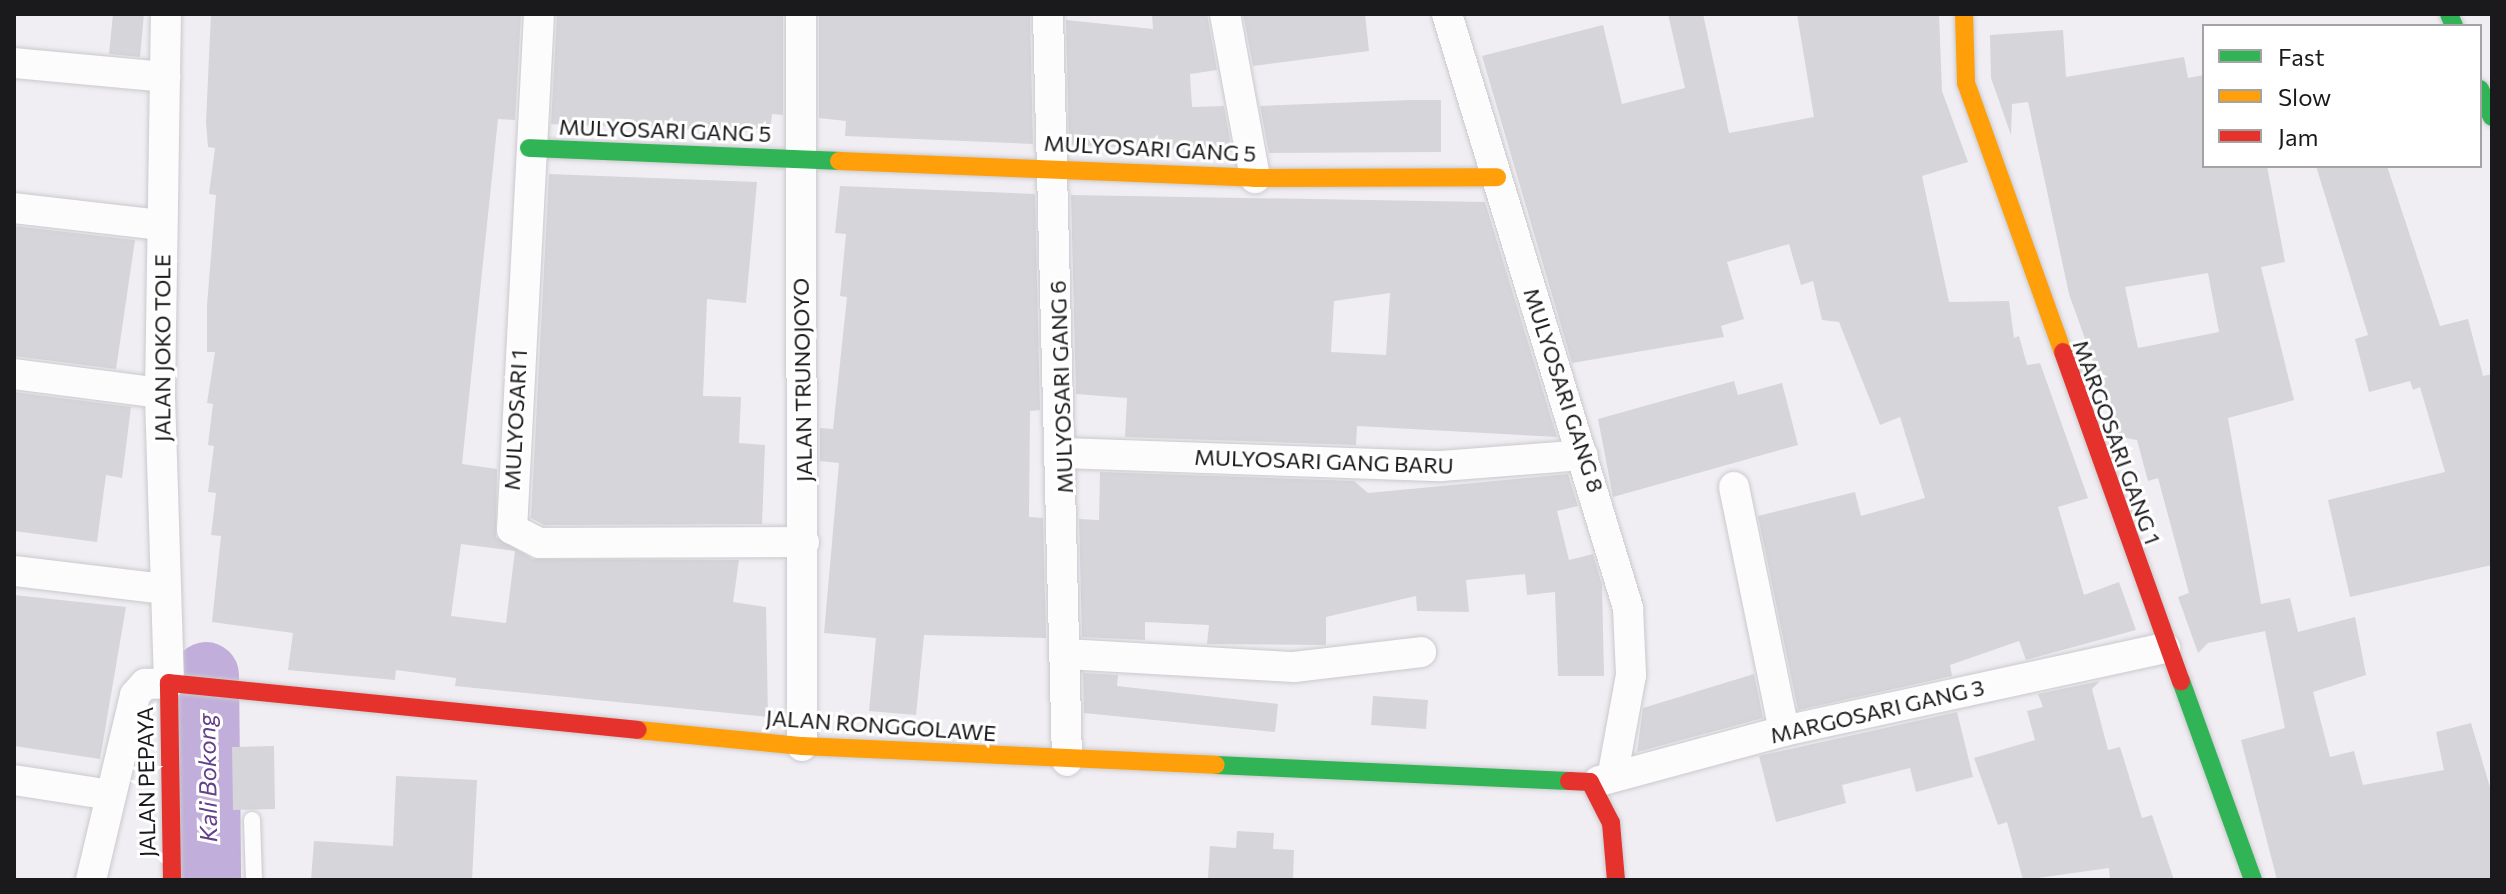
<!DOCTYPE html>
<style>
body{margin:0}
#map{position:relative;width:2506px;height:894px;overflow:hidden;background:#f0eef3;font-family:Commissioner,sans-serif}
div>[style]{position:absolute}
.river>*{height:66px;margin:-33px;padding:0 33px;transform-origin:33px;border-radius:33px;background:#c1aeda}
.building>*{inset:0;background:#d6d5d9}
.roads{filter:drop-shadow(0 0 2px #cac9cd) drop-shadow(0 0 2px #cac9cd)}
.lane>*{height:16px;margin:-8px;padding:0 8px;transform-origin:8px;border-radius:8px;background:#fdfcfd}
.street>*{height:30px;margin:-15px;padding:0 15px;transform-origin:15px;border-radius:15px;background:#fdfcfd}
.fast>*{height:18px;margin:-9px;padding:0 9px;transform-origin:9px;border-radius:9px;background:#30b455}
.slow>*{height:18px;margin:-9px;padding:0 9px;transform-origin:9px;border-radius:9px;background:#ff9f0a}
.jam>*{height:18px;margin:-9px;padding:0 9px;transform-origin:9px;border-radius:9px;background:#e5322d}
span{translate:-50% -50%;white-space:nowrap;text-align:center;line-height:1.15;-webkit-text-stroke:6px #fff;paint-order:stroke}
.street-label{font-size:22px;color:#1a191b}
.water-label{font-size:24px;color:#64418b;font-style:italic}
.frame{position:absolute;inset:0;border:16px solid #1a191b;pointer-events:none}
.legend{position:absolute;left:2202px;top:24px;width:280px;height:144px;box-sizing:border-box;background:#fff;border:2px solid #a3a3a4;margin:0;padding:10px 14px;list-style:none;font-size:24px;color:#1a191b}
.legend li{display:flex;align-items:center;gap:16px;height:40px}
.legend b{width:40px;border:2px solid #a3a3a4}
</style>
<div id="map">
<div class="river">
<i style="left:206px;top:675px;width:205px;rotate:89.4deg"></i>
</div>
<div class="building">
<i style="clip-path:polygon(113px 14px,144px 14px,140px 57px,109px 54px)"></i>
<i style="clip-path:polygon(evenodd,211px 14px,521px 14px,515px 120px,498px 119px,462px 464px,497px 469px,496px 537px,533px 559px,739px 560px,733px 602px,766px 607px,768px 717px,455px 686px,456px 678px,396px 670px,395px 680px,288px 670px,293px 633px,212px 622px,221px 536px,211px 535px,216px 493px,208px 492px,214px 446px,208px 445px,213px 404px,207px 403px,215px 352px,207px 352px,207px 305px,216px 195px,209px 194px,215px 148px,208px 147px,206px 122px,211px 14px,461px 544px,515px 551px,506px 623px,451px 616px,461px 544px)"></i>
<i style="clip-path:polygon(557px 14px,783px 14px,783px 115px,772px 114px,770px 133px,551px 124px)"></i>
<i style="clip-path:polygon(819px 14px,1030px 14px,1033px 144px,845px 136px,846px 121px,819px 118px)"></i>
<i style="clip-path:polygon(1152px 14px,1207px 14px,1217px 70px,1190px 74px,1192px 107px,1224px 106px,1232px 152px,1069px 145px,1066px 20px,1153px 29px)"></i>
<i style="clip-path:polygon(1243px 14px,1365px 14px,1369px 51px,1253px 66px)"></i>
<i style="clip-path:polygon(1668px 14px,1703px 14px,1729px 133px,1814px 117px,1797px 14px,1939px 14px,1942px 91px,1968px 162px,1922px 176px,1949px 302px,2009px 301px,2014px 338px,2019px 336px,2027px 365px,2040px 363px,2088px 498px,2058px 507px,2084px 595px,2119px 582px,2136px 630px,2026px 660px,2019px 641px,1950px 665px,1952px 676px,1798px 710px,1758px 516px,1855px 492px,1861px 516px,1925px 498px,1900px 417px,1880px 425px,1839px 322px,1822px 320px,1813px 281px,1801px 285px,1789px 244px,1727px 262px,1744px 319px,1721px 326px,1724px 337px,1572px 363px,1482px 56px,1603px 25px,1622px 104px,1685px 88px)"></i>
<i style="clip-path:polygon(evenodd,2063px 30px,2066px 77px,2184px 57px,2188px 78px,2204px 75px,2204px 166px,2267px 166px,2285px 262px,2261px 267px,2294px 400px,2228px 418px,2261px 604px,2290px 598px,2298px 632px,2355px 617px,2366px 675px,2313px 692px,2330px 757px,2354px 751px,2363px 785px,2444px 770px,2436px 732px,2471px 723px,2492px 794px,2492px 880px,2277px 880px,2241px 740px,2285px 728px,2265px 631px,2208px 643px,2198px 653px,2178px 597px,2189px 593px,2158px 478px,2148px 481px,2137px 440px,2120px 437px,2069px 294px,2028px 102px,2012px 104px,2011px 135px,1991px 78px,1990px 35px,2063px 30px,2208px 273px,2219px 332px,2138px 348px,2125px 287px,2208px 273px)"></i>
<i style="clip-path:polygon(1410px 100px,1441px 100px,1441px 152px,1269px 153px,1260px 106px)"></i>
<i style="clip-path:polygon(2316px 166px,2387px 166px,2440px 326px,2468px 319px,2483px 376px,2492px 374px,2492px 565px,2350px 597px,2328px 500px,2445px 472px,2420px 387px,2413px 390px,2410px 381px,2369px 392px,2355px 339px,2368px 335px)"></i>
<i style="clip-path:polygon(549px 174px,757px 182px,746px 303px,707px 299px,703px 396px,741px 397px,739px 443px,765px 445px,762px 524px,544px 525px,531px 518px)"></i>
<i style="clip-path:polygon(840px 186px,1035px 194px,1040px 410px,1030px 411px,1029px 517px,1043px 518px,1046px 638px,924px 635px,916px 715px,869px 711px,876px 638px,824px 633px,839px 463px,820px 461px,820px 428px,833px 429px,847px 297px,840px 296px,846px 234px,835px 233px)"></i>
<i style="clip-path:polygon(evenodd,1071px 195px,1485px 202px,1557px 437px,1357px 426px,1356px 445px,1125px 437px,1127px 398px,1076px 394px,1071px 195px,1390px 293px,1386px 355px,1331px 352px,1334px 301px,1390px 293px)"></i>
<i style="clip-path:polygon(14px 226px,135px 240px,116px 369px,14px 356px)"></i>
<i style="clip-path:polygon(1734px 381px,1738px 395px,1782px 383px,1798px 445px,1613px 497px,1598px 419px)"></i>
<i style="clip-path:polygon(14px 392px,131px 407px,122px 478px,106px 475px,97px 542px,14px 531px)"></i>
<i style="clip-path:polygon(1100px 472px,1354px 481px,1368px 493px,1568px 474px,1578px 506px,1557px 511px,1569px 560px,1593px 554px,1602px 585px,1604px 676px,1558px 676px,1555px 592px,1527px 595px,1525px 574px,1466px 580px,1469px 612px,1417px 611px,1416px 596px,1326px 617px,1326px 645px,1207px 644px,1209px 625px,1145px 622px,1145px 640px,1082px 637px,1079px 519px,1099px 520px)"></i>
<i style="clip-path:polygon(14px 595px,126px 607px,100px 759px,14px 746px)"></i>
<i style="clip-path:polygon(1083px 673px,1118px 675px,1117px 686px,1278px 704px,1275px 732px,1084px 713px)"></i>
<i style="clip-path:polygon(1754px 674px,1763px 718px,1637px 752px,1643px 708px)"></i>
<i style="clip-path:polygon(2100px 681px,2092px 689px,2108px 750px,2120px 747px,2142px 818px,2152px 815px,2174px 880px,2110px 880px,2109px 868px,2023px 880px,2007px 822px,1998px 825px,1974px 758px,2035px 740px,2027px 711px,2043px 707px,2038px 694px)"></i>
<i style="clip-path:polygon(1373px 696px,1428px 700px,1426px 729px,1371px 725px)"></i>
<i style="clip-path:polygon(1957px 712px,1973px 777px,1916px 792px,1910px 768px,1842px 785px,1846px 803px,1776px 822px,1759px 756px)"></i>
<i style="clip-path:polygon(274px 746px,275px 809px,233px 810px,232px 747px)"></i>
<i style="clip-path:polygon(396px 776px,477px 780px,472px 880px,311px 880px,314px 841px,393px 846px)"></i>
<i style="clip-path:polygon(1237px 831px,1274px 833px,1273px 849px,1294px 850px,1293px 880px,1208px 878px,1210px 846px,1236px 848px)"></i>
</div>
<div class="roads">
<div class="lane">
<i style="left:252px;top:820px;width:60px;rotate:88.1deg"></i>
</div>
<div class="street">
<i style="left:539px;top:14px;width:516px;rotate:93deg"></i>
<i style="left:512px;top:529px;width:31px;rotate:27deg"></i>
<i style="left:540px;top:543px;width:264px;rotate:-0.2deg"></i>
<i style="left:801px;top:14px;width:732px;rotate:89.92deg"></i>
<i style="left:1048px;top:14px;width:747px;rotate:88.54deg"></i>
<i style="left:1225px;top:14px;width:167px;rotate:79.6deg"></i>
<i style="left:1447px;top:14px;width:621px;rotate:73.05deg"></i>
<i style="left:1628px;top:608px;width:67px;rotate:87.4deg"></i>
<i style="left:1631px;top:675px;width:100px;rotate:100.4deg"></i>
<i style="left:14px;top:63px;width:152px;rotate:5.3deg"></i>
<i style="left:14px;top:208px;width:149px;rotate:6.6deg"></i>
<i style="left:14px;top:374px;width:147px;rotate:7.4deg"></i>
<i style="left:1063px;top:453px;width:378px;rotate:2deg"></i>
<i style="left:1441px;top:466px;width:142px;rotate:-4.4deg"></i>
<i style="left:1734px;top:487px;width:249px;rotate:78.4deg"></i>
<i style="left:14px;top:571px;width:152px;rotate:6.8deg"></i>
<i style="left:1066px;top:654px;width:228px;rotate:3.3deg"></i>
<i style="left:1294px;top:667px;width:128px;rotate:-6.7deg"></i>
<i style="left:14px;top:780px;width:98px;rotate:8.8deg"></i>
<i style="left:1599px;top:781px;width:192px;rotate:-15.1deg"></i>
<i style="left:1784px;top:731px;width:390px;rotate:-12.3deg"></i>
<i style="left:91px;top:880px;width:190px;rotate:-76.6deg"></i>
<i style="left:135px;top:695px;width:15px;rotate:-48deg"></i>
<i style="left:145px;top:684px;width:24px;rotate:-2deg"></i>
<i style="left:169px;top:683px;width:290px;rotate:-91.8deg"></i>
<i style="left:160px;top:393px;width:379px;rotate:-89.1deg"></i>
</div>
<div class="fast">
<i style="left:2449px;top:14px;width:13px;rotate:67deg"></i>
<i style="left:2480px;top:89px;width:30px;rotate:67deg"></i>
<i style="left:529px;top:148px;width:310px;rotate:2.4deg"></i>
<i style="left:2181px;top:681px;width:212px;rotate:70.1deg"></i>
<i style="left:1216px;top:765px;width:353px;rotate:2.6deg"></i>
</div>
<div class="slow">
<i style="left:1964px;top:14px;width:69px;rotate:88.3deg"></i>
<i style="left:1966px;top:83px;width:286px;rotate:70.2deg"></i>
<i style="left:839px;top:161px;width:416px;rotate:2.3deg"></i>
<i style="left:1255px;top:178px;width:242px;rotate:-0.2deg"></i>
<i style="left:638px;top:730px;width:165px;rotate:5.6deg"></i>
<i style="left:802px;top:746px;width:414px;rotate:2.6deg"></i>
</div>
<div class="jam">
<i style="left:2063px;top:352px;width:350px;rotate:70.3deg"></i>
<i style="left:1569px;top:781px;width:21px;rotate:3deg"></i>
<i style="left:1590px;top:782px;width:46px;rotate:62.9deg"></i>
<i style="left:1611px;top:823px;width:57px;rotate:85deg"></i>
<i style="left:172px;top:880px;width:197px;rotate:-90.9deg"></i>
<i style="left:169px;top:683px;width:471px;rotate:5.7deg"></i>
</div>
</div>
<div class="street-label">
<span style="left:665px;top:130px;rotate:2deg">MULYOSARI GANG 5</span>
<span style="left:1150px;top:148px;rotate:3deg">MULYOSARI GANG 5</span>
<span style="left:162px;top:348px;rotate:-90deg">JALAN JOKO TOLE</span>
<span style="left:802px;top:380px;rotate:-91deg">JALAN TRUNOJOYO</span>
<span style="left:1061px;top:387px;rotate:-92deg">MULYOSARI GANG 6</span>
<span style="left:1564px;top:390px;rotate:72deg">MULYOSARI GANG 8</span>
<span style="left:515px;top:420px;rotate:-87deg">MULYOSARI 1</span>
<span style="left:2117px;top:442px;rotate:70deg">MARGOSARI GANG 1</span>
<span style="left:1324px;top:461px;rotate:2deg">MULYOSARI GANG BARU</span>
<span style="left:1877px;top:711px;rotate:-13deg">MARGOSARI GANG 3</span>
<span style="left:881px;top:725px;rotate:4deg">JALAN RONGGOLAWE</span>
<span style="left:146px;top:782px;rotate:-91deg">JALAN PEPAYA</span>
</div>
<div class="water-label">
<span style="left:207px;top:778px;rotate:-91deg">Kali Bokong</span>
</div>
<div class="frame"></div>
<ul class="legend">
<li><b style="height:10px;background:#30b455"></b>Fast</li>
<li><b style="height:10px;background:#ff9f0a"></b>Slow</li>
<li><b style="height:10px;background:#e5322d"></b>Jam</li>
</ul>
</div>
